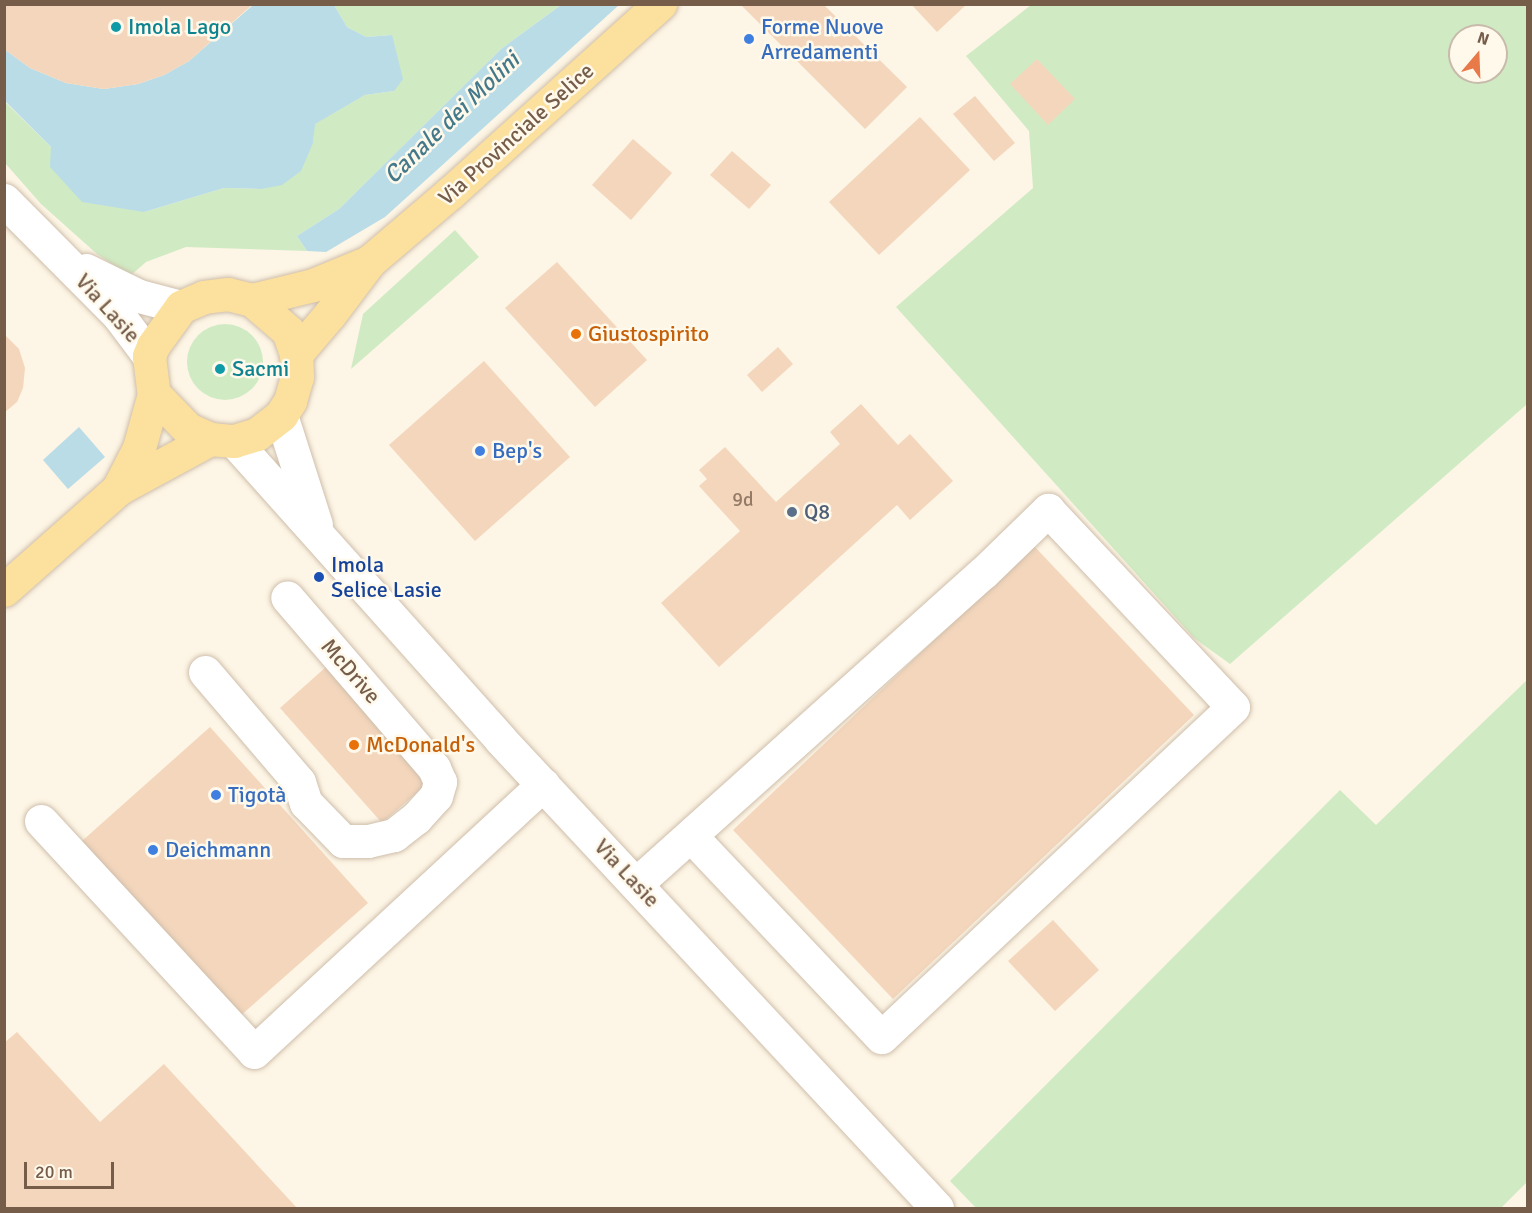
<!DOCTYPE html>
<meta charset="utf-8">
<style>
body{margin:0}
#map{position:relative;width:1532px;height:1213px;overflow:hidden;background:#fdf5e5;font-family:Signika,sans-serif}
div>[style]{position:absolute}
.green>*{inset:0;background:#d0ebc3}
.round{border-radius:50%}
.water>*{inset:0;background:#b9dce7}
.building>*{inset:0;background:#f3d6bc}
.roads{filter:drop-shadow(0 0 2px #cfbeab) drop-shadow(0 0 2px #cfbeab)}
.minor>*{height:33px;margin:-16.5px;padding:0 16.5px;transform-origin:16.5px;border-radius:16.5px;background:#fff}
.major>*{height:33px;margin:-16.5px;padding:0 16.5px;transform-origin:16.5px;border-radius:16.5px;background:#fce09d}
.dots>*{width:16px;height:16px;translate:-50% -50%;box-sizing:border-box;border:3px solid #fff9ec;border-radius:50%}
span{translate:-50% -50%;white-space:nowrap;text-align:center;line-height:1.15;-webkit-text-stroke:5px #fff9ec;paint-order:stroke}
.number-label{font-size:20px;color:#957b66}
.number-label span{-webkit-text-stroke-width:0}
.shop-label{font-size:22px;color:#366cbe}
.left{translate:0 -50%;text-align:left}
.culture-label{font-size:22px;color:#0d838f}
.street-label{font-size:22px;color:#765d4a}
.food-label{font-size:22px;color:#c56008}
.service-label{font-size:22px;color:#4e5e75}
.transit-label{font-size:22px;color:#164399}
.water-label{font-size:24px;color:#43798a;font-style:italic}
.frame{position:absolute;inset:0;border:6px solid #765d4a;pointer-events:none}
.north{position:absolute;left:1448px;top:24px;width:60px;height:60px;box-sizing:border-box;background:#fff9ec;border:2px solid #c8bbab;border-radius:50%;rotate:19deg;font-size:16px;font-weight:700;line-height:24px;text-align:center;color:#765d4a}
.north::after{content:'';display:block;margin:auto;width:21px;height:27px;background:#e87949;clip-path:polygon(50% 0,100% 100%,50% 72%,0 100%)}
.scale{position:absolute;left:24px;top:1162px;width:90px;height:27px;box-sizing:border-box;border:3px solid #765d4a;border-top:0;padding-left:8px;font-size:18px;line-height:21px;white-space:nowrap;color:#765d4a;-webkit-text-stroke:4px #fff9ec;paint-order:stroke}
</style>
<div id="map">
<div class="green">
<i style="clip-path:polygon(334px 5px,561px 5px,501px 49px,339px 209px,297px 236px,307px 251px,186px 247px,146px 262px,130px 276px,97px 254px,41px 204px,5px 163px,4px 101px,51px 147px,144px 212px,224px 188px,261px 189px,313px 143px,314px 124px,365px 95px,394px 91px,392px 35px,366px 37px,347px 27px)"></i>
<i style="clip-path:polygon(evenodd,1031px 5px,1527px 5px,1527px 404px,1230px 664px,1194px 638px,896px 307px,1033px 188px,1029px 131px,966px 56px,1031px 5px,1460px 36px,1496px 36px,1496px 72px,1460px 72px,1460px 36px)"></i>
<i style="clip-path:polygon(455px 230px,479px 257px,351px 369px,363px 314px)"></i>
<i class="round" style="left:187px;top:324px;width:76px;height:76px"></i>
<i style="clip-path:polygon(1527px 680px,1527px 1182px,1501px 1208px,976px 1208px,950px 1181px,1340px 790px,1376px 825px)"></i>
</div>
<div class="water">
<i style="clip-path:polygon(253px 5px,334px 5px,347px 27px,366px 37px,392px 35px,403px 79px,394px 91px,365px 95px,315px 124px,313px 143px,301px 171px,282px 185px,261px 189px,224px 188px,144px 212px,82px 202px,50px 167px,51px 147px,5px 101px,4px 49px,30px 68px,66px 83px,104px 89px,138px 84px,164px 75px,189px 61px)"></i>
<i style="clip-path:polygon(561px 5px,619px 5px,385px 217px,326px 252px,307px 251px,297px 236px,339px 209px,501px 49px)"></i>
<i style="clip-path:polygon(79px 427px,105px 457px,68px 489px,43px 460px)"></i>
</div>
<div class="building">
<i style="clip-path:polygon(4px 4px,253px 4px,189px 61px,164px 75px,138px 84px,104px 89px,66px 83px,30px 68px,4px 49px)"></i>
<i style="clip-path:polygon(911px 4px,967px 4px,937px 32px)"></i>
<i style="clip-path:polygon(741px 5px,824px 5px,907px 87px,865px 129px)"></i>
<i style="clip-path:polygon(1037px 59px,1075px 99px,1048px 125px,1010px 84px)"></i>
<i style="clip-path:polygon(975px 96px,1015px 143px,994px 161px,953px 114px)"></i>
<i style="clip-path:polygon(920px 117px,970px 170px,879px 255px,829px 202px)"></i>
<i style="clip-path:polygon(633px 139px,672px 173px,631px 220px,592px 185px)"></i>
<i style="clip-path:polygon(732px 151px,771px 185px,749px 209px,710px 175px)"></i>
<i style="clip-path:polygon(557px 262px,647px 360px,595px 407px,505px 308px)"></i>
<i style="clip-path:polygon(4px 334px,19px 349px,25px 368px,23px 388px,17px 402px,4px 413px)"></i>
<i style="clip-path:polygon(778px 347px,793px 364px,762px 392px,747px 375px)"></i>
<i style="clip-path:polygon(484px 361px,570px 457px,475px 541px,389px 445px)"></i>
<i style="clip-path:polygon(861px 404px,898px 445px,910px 434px,953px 481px,910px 520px,897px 505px,719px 667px,661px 603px,740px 531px,699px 486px,707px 479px,699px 470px,725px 447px,776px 502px,840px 444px,830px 432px)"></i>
<i style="clip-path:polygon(1034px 546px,1194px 715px,893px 999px,733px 830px)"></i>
<i style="clip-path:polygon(326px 667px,428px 783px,382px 823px,280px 708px)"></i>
<i style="clip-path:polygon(210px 727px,368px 903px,239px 1017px,82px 841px)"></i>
<i style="clip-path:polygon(1053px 920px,1099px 970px,1055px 1011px,1008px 961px)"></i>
<i style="clip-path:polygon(17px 1032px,100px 1122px,164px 1064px,297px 1208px,4px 1208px,4px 1043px)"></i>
</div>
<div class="roads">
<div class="minor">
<i style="left:4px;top:200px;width:163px;rotate:45.2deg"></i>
<i style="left:119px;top:316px;width:50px;rotate:53.1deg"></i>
<i style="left:86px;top:270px;width:59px;rotate:26.1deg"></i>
<i style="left:139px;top:296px;width:43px;rotate:14.7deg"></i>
<i style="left:281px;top:415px;width:115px;rotate:72.3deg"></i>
<i style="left:234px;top:441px;width:399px;rotate:48.2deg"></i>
<i style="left:500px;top:739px;width:641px;rotate:47.02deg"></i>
<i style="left:205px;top:672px;width:145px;rotate:49.5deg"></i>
<i style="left:299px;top:782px;width:22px;rotate:72deg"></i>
<i style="left:306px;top:803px;width:53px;rotate:45.8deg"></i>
<i style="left:343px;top:841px;width:25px"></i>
<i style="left:368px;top:841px;width:27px;rotate:-13deg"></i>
<i style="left:394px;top:835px;width:28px;rotate:-38deg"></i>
<i style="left:416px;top:818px;width:30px;rotate:-48deg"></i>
<i style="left:436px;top:796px;width:15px;rotate:-74deg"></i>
<i style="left:440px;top:782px;width:15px;rotate:-113deg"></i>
<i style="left:434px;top:768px;width:225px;rotate:-130.7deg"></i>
<i style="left:41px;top:821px;width:314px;rotate:47.3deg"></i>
<i style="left:254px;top:1052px;width:394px;rotate:-42.8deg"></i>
<i style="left:637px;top:883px;width:465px;rotate:-41.9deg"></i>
<i style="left:983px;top:573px;width:91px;rotate:-44.1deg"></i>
<i style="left:1048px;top:510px;width:270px;rotate:46.8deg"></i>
<i style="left:1233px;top:707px;width:482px;rotate:136.8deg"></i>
<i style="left:881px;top:1037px;width:277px;rotate:-133.4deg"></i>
</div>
<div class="major">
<i style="left:252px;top:300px;width:63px;rotate:-13.8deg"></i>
<i style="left:313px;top:285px;width:61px;rotate:-22.3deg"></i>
<i style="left:296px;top:354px;width:24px;rotate:-109deg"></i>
<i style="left:288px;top:331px;width:48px;rotate:-139.3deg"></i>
<i style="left:252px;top:300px;width:25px;rotate:-166deg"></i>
<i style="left:228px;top:294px;width:24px;rotate:173deg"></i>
<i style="left:204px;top:297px;width:25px;rotate:157deg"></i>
<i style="left:181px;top:307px;width:48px;rotate:125.7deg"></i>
<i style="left:153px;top:346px;width:11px;rotate:112deg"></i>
<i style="left:149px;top:356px;width:38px;rotate:83deg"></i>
<i style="left:154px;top:394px;width:49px;rotate:45.8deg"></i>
<i style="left:188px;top:429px;width:24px;rotate:24deg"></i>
<i style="left:210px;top:439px;width:24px;rotate:5deg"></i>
<i style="left:234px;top:441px;width:24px;rotate:-17deg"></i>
<i style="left:257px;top:434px;width:31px;rotate:-38deg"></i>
<i style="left:281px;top:415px;width:17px;rotate:-57deg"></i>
<i style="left:290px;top:401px;width:25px;rotate:-74deg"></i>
<i style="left:297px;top:377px;width:23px;rotate:-92deg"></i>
<i style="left:296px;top:354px;width:52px;rotate:-49.6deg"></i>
<i style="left:330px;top:314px;width:66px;rotate:-53deg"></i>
<i style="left:370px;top:261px;width:105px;rotate:-40.4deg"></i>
<i style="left:450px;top:193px;width:283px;rotate:-42deg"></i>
<i style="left:118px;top:489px;width:46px;rotate:-62.9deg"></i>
<i style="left:139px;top:448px;width:56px;rotate:-74.5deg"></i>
<i style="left:4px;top:590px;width:152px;rotate:-41.5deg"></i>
<i style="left:118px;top:489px;width:105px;rotate:-28.5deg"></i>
</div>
</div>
<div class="dots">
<i style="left:116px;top:27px;background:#0f9aa8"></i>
<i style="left:749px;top:39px;background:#3f7fe0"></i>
<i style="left:576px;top:334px;background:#e8710a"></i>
<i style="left:220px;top:369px;background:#0f9aa8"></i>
<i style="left:480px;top:451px;background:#3f7fe0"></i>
<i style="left:792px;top:512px;background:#5c6f8a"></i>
<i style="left:319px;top:577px;background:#1a4fb4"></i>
<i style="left:354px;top:745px;background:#e8710a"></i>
<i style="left:216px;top:795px;background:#3f7fe0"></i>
<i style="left:153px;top:850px;background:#3f7fe0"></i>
</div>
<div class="number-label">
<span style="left:743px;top:499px">9d</span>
</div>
<div class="shop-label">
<span class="left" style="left:761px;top:39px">Forme Nuove<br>Arredamenti</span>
<span class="left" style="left:492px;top:451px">Bep's</span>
<span class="left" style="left:228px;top:795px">Tigotà</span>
<span class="left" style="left:165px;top:850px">Deichmann</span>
</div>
<div class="culture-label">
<span class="left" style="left:128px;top:27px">Imola Lago</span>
<span class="left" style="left:232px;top:369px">Sacmi</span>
</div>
<div class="street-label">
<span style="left:516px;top:134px;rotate:-42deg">Via Provinciale Selice</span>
<span style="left:108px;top:308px;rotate:48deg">Via Lasie</span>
<span style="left:351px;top:671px;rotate:49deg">McDrive</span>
<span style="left:627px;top:873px;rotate:47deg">Via Lasie</span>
</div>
<div class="food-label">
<span class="left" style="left:588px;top:334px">Giustospirito</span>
<span class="left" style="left:366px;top:745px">McDonald's</span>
</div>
<div class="service-label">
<span class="left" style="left:804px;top:512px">Q8</span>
</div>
<div class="transit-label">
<span class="left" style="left:331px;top:577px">Imola<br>Selice Lasie</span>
</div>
<div class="water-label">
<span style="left:452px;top:118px;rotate:-44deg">Canale dei Molini</span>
</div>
<div class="frame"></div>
<div class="north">N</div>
<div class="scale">20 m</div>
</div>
